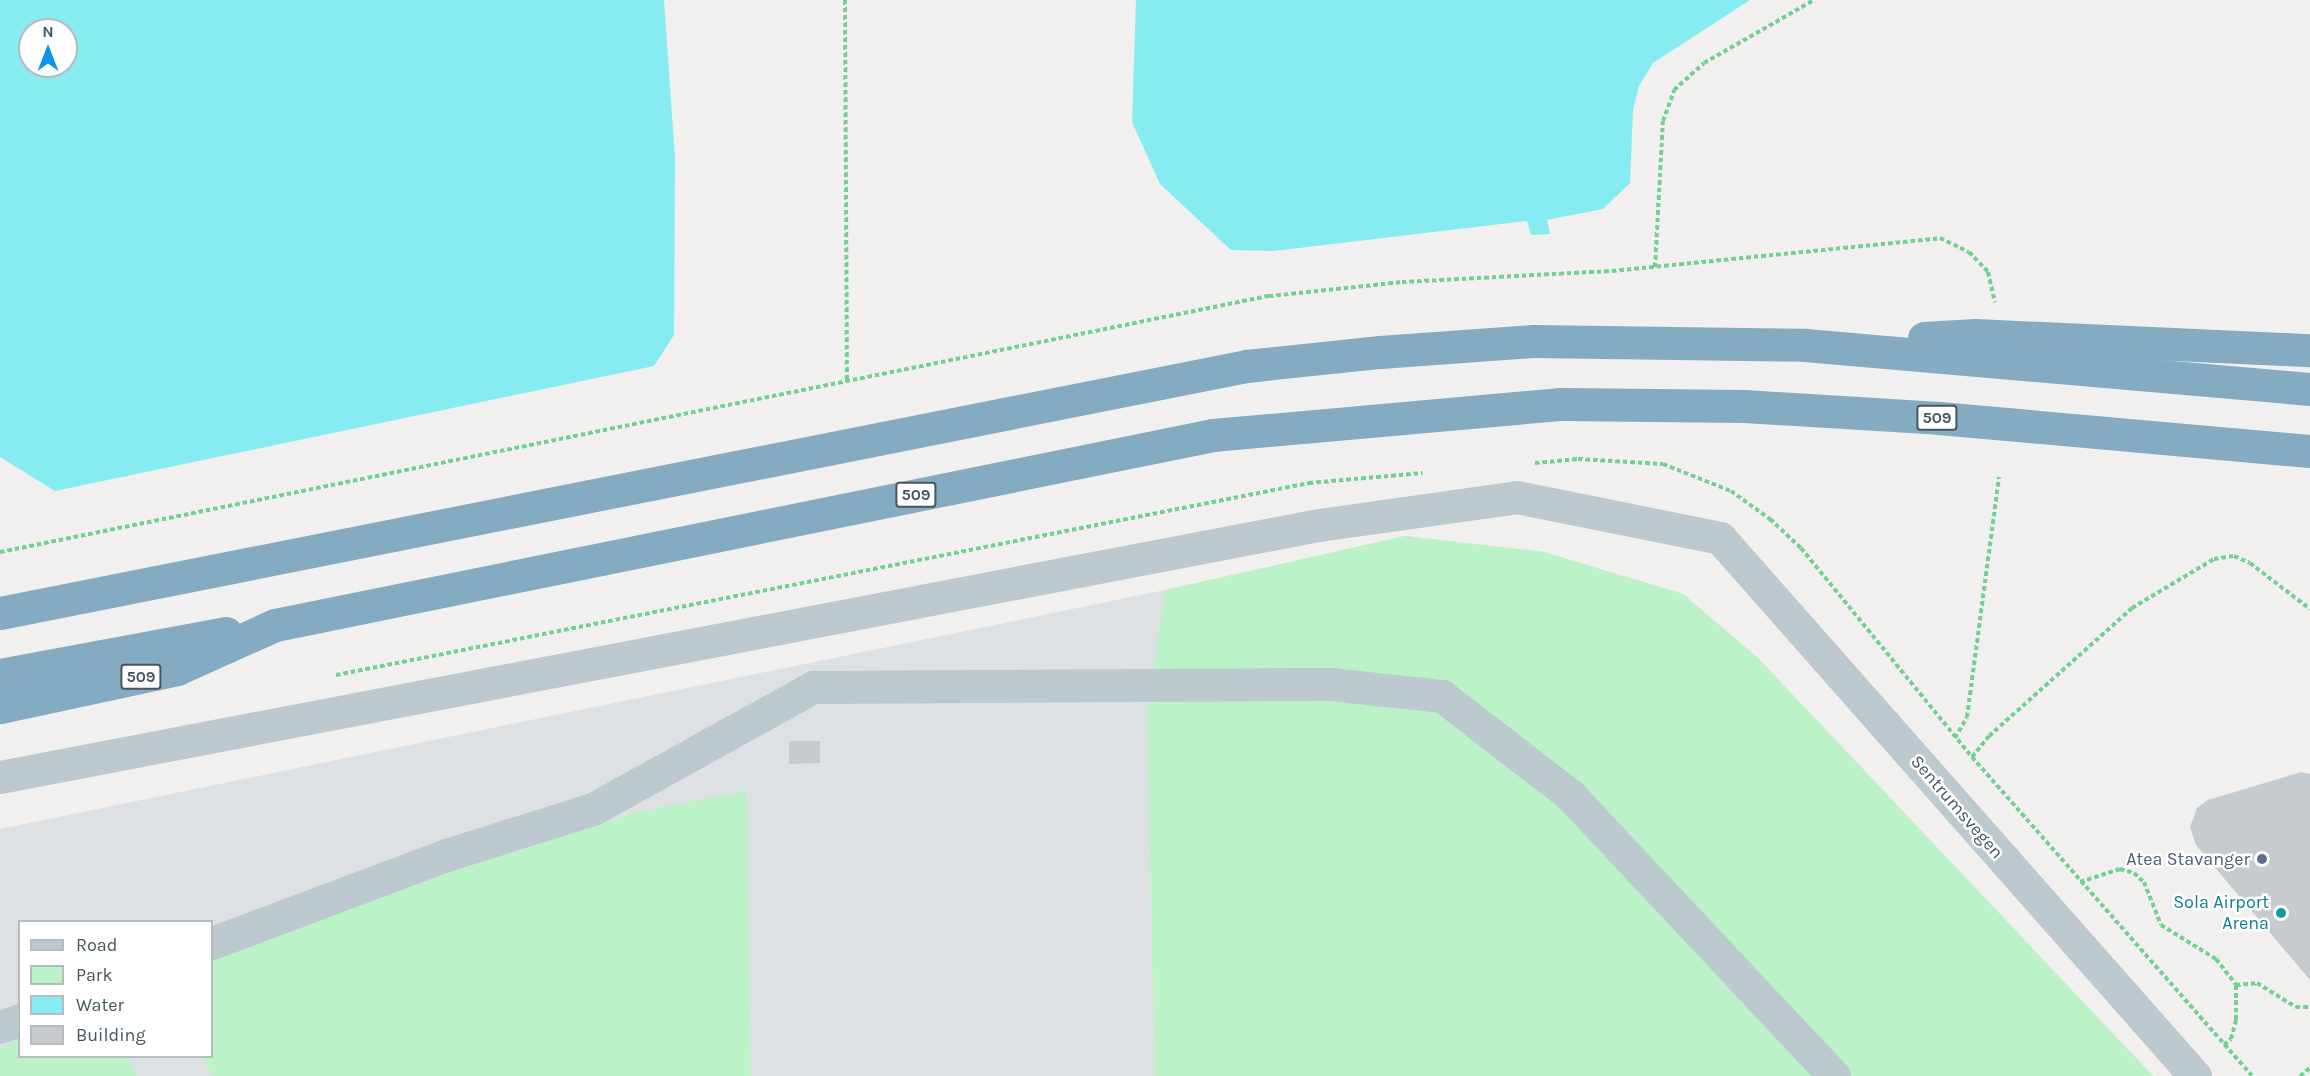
<!DOCTYPE html>
<style>
body{margin:0}
#map{position:relative;width:2310px;height:1076px;overflow:hidden;background:#f2efef;font-family:Karla,sans-serif}
div>[style]{position:absolute}
.airport>*{inset:0;background:#dee1e4}
.green>*{inset:0;background:#bbf2c7}
.water>*{inset:0;background:#86ecf1}
.building>*{inset:0;background:#c6cbcf}
.path>*{height:4px;margin-top:-2px;transform-origin:0;background:repeating-linear-gradient(90deg,#71d192 0 4.5px,transparent 0 7.5px)}
.minor>*{height:33px;margin:-16.5px;padding:0 16.5px;transform-origin:16.5px;border-radius:16.5px;background:#bcc9cf}
.highway>*{height:33px;margin:-16.5px;padding:0 16.5px;transform-origin:16.5px;border-radius:16.5px;background:#84abc1}
.dots>*{width:16px;height:16px;translate:-50% -50%;box-sizing:border-box;border:3px solid #fff;border-radius:50%}
span{translate:-50% -50%;white-space:nowrap;text-align:center;line-height:1.15;-webkit-text-stroke:5px #fff;paint-order:stroke}
.shield-label span{padding:2px 4px;background:#fff;border:2px solid;border-radius:4px;-webkit-text-stroke-width:0}
.shield-label{font-size:16px;color:#46565e;font-weight:700}
.street-label{font-size:18px;color:#46565e}
.service-label{font-size:18px;color:#4e5e75}
.right{translate:-100% -50%;text-align:right}
.culture-label{font-size:18px;color:#0d838f}
.legend{position:absolute;left:18px;top:920px;width:195px;height:138px;box-sizing:border-box;background:#fff;border:2px solid #b5bbbf;margin:0;padding:8px 10px;list-style:none;font-size:18px;color:#46565e}
.legend li{display:flex;align-items:center;gap:12px;height:30px}
.legend b{width:30px;border:2px solid #b5bbbf}
.north{position:absolute;left:18px;top:18px;width:60px;height:60px;box-sizing:border-box;background:#fff;border:2px solid #b5bbbf;border-radius:50%;rotate:0deg;font-size:16px;font-weight:700;line-height:24px;text-align:center;color:#46565e}
.north::after{content:'';display:block;margin:auto;width:21px;height:27px;background:#0f93ec;clip-path:polygon(50% 0,100% 100%,50% 72%,0 100%)}
</style>
<div id="map">
<div class="airport">
<i style="clip-path:polygon(evenodd,1405px 536px,1544px 552px,1683px 594px,1758px 658px,2153px 1076px,0 1076px,0 829px,1165px 590px,1405px 536px,20px 922px,212px 922px,212px 1056px,20px 1056px,20px 922px)"></i>
</div>
<div class="green">
<i style="clip-path:polygon(1405px 536px,1544px 552px,1683px 594px,1758px 658px,2153px 1076px,1155px 1076px,1147px 710px,1165px 590px)"></i>
<i style="clip-path:polygon(746px 791px,751px 1076px,212px 1076px,203px 1057px,212px 1056px,212px 958px,468px 863px,637px 812px)"></i>
<i style="clip-path:polygon(19px 1037px,20px 1056px,127px 1057px,137px 1076px,0 1076px,0 1049px)"></i>
</div>
<div class="water">
<i style="clip-path:polygon(evenodd,0 0,664px 0,675px 158px,674px 335px,654px 366px,55px 491px,0 457px,0 0,30px 30px,66px 30px,66px 66px,30px 66px,30px 30px)"></i>
<i style="clip-path:polygon(1136px 0,1750px 0,1653px 63px,1639px 86px,1633px 110px,1630px 183px,1603px 209px,1547px 220px,1550px 234px,1531px 235px,1527px 221px,1274px 251px,1231px 250px,1160px 184px,1132px 122px)"></i>
</div>
<div class="building">
<i style="clip-path:polygon(789px 741px,820px 741px,820px 763px,789px 764px)"></i>
<i style="clip-path:polygon(2301px 772px,2310px 774px,2310px 980px,2196px 845px,2190px 827px,2197px 808px,2208px 800px)"></i>
</div>
<div class="path">
<i style="left:845px;top:0;width:380px;rotate:89.7deg"></i>
<i style="left:1655px;top:267px;width:146px;rotate:-86.9deg"></i>
<i style="left:1663px;top:121px;width:33px;rotate:-70deg"></i>
<i style="left:1674px;top:90px;width:40px;rotate:-42deg"></i>
<i style="left:1704px;top:63px;width:127px;rotate:-29.8deg"></i>
<i style="left:1535px;top:463px;width:43px;rotate:-5.3deg"></i>
<i style="left:1578px;top:459px;width:85px;rotate:3.4deg"></i>
<i style="left:1663px;top:464px;width:73px;rotate:21.7deg"></i>
<i style="left:1731px;top:491px;width:48px;rotate:35.7deg"></i>
<i style="left:1770px;top:519px;width:42px;rotate:43.1deg"></i>
<i style="left:1801px;top:548px;width:270px;rotate:50.7deg"></i>
<i style="left:1972px;top:757px;width:424px;rotate:48.7deg"></i>
<i style="left:0;top:552px;width:1295px;rotate:-11.41deg"></i>
<i style="left:1269px;top:296px;width:134px;rotate:-6deg"></i>
<i style="left:1402px;top:282px;width:210px;rotate:-3deg"></i>
<i style="left:1612px;top:271px;width:330px;rotate:-5.7deg"></i>
<i style="left:1940px;top:238px;width:32px;rotate:26deg"></i>
<i style="left:1969px;top:252px;width:28px;rotate:46deg"></i>
<i style="left:1988px;top:272px;width:31px;rotate:77deg"></i>
<i style="left:336px;top:675px;width:992px;rotate:-11.16deg"></i>
<i style="left:1309px;top:483px;width:114px;rotate:-5deg"></i>
<i style="left:1955px;top:738px;width:24px;rotate:-60deg"></i>
<i style="left:1967px;top:717px;width:242px;rotate:-82.4deg"></i>
<i style="left:1972px;top:757px;width:27px;rotate:-51deg"></i>
<i style="left:1989px;top:736px;width:192px;rotate:-41.8deg"></i>
<i style="left:2132px;top:608px;width:96px;rotate:-30.9deg"></i>
<i style="left:2214px;top:559px;width:20px;rotate:-9deg"></i>
<i style="left:2234px;top:556px;width:17px;rotate:24deg"></i>
<i style="left:2250px;top:563px;width:76px;rotate:37.5deg"></i>
<i style="left:2080px;top:882px;width:42px;rotate:-18deg"></i>
<i style="left:2120px;top:869px;width:15px;rotate:16deg"></i>
<i style="left:2134px;top:873px;width:13px;rotate:42deg"></i>
<i style="left:2144px;top:882px;width:46px;rotate:68.4deg"></i>
<i style="left:2161px;top:925px;width:65px;rotate:31.7deg"></i>
<i style="left:2216px;top:959px;width:33px;rotate:52deg"></i>
<i style="left:2236px;top:985px;width:21px;rotate:-5deg"></i>
<i style="left:2257px;top:983px;width:46px;rotate:31.6deg"></i>
<i style="left:2296px;top:1007px;width:14px"></i>
<i style="left:2224px;top:1045px;width:9px;rotate:-41deg"></i>
<i style="left:2231px;top:1039px;width:20px;rotate:-75deg"></i>
<i style="left:2236px;top:1020px;width:35px;rotate:-90deg"></i>
<i style="left:2300px;top:1076px;width:13px;rotate:-39deg"></i>
</div>
<div class="minor">
<i style="left:0;top:777px;width:1343px;rotate:-10.82deg"></i>
<i style="left:1319px;top:525px;width:200px;rotate:-8deg"></i>
<i style="left:1517px;top:497px;width:207px;rotate:11.4deg"></i>
<i style="left:1720px;top:538px;width:718px;rotate:48.56deg"></i>
<i style="left:212px;top:943px;width:247px;rotate:-20.6deg"></i>
<i style="left:443px;top:856px;width:157px;rotate:-17.4deg"></i>
<i style="left:593px;top:809px;width:252px;rotate:-29deg"></i>
<i style="left:813px;top:687px;width:518px;rotate:-0.33deg"></i>
<i style="left:1331px;top:684px;width:112px;rotate:6.2deg"></i>
<i style="left:1442px;top:696px;width:162px;rotate:37.7deg"></i>
<i style="left:1570px;top:795px;width:386px;rotate:46.8deg"></i>
<i style="left:0;top:1027px;width:21px;rotate:-19deg"></i>
</div>
<div class="highway">
<i style="left:1924px;top:338px;width:51px;rotate:-3.4deg"></i>
<i style="left:1975px;top:335px;width:335px;rotate:2.6deg"></i>
<i style="left:0;top:613px;width:1270px;rotate:-11.21deg"></i>
<i style="left:1246px;top:366px;width:135px;rotate:-6deg"></i>
<i style="left:1380px;top:352px;width:154px;rotate:-4.1deg"></i>
<i style="left:1534px;top:341px;width:271px;rotate:0.8deg"></i>
<i style="left:1805px;top:345px;width:507px;rotate:4.98deg"></i>
<i style="left:0;top:675px;width:230px;rotate:-10.5deg"></i>
<i style="left:0;top:707px;width:181px;rotate:-12.1deg"></i>
<i style="left:177px;top:669px;width:107px;rotate:-24.2deg"></i>
<i style="left:275px;top:625px;width:957px;rotate:-11.45deg"></i>
<i style="left:1213px;top:435px;width:350px;rotate:-5.1deg"></i>
<i style="left:1562px;top:404px;width:182px;rotate:0.6deg"></i>
<i style="left:1744px;top:406px;width:195px;rotate:3.5deg"></i>
<i style="left:1939px;top:418px;width:372px;rotate:5.1deg"></i>
</div>
<div class="dots">
<i style="left:2262px;top:859px;background:#5c6f8a"></i>
<i style="left:2281px;top:913px;background:#0f9aa8"></i>
</div>
<div class="shield-label">
<span style="left:1937px;top:418px">509</span>
<span style="left:916px;top:495px">509</span>
<span style="left:141px;top:677px">509</span>
</div>
<div class="street-label">
<span style="left:1957px;top:807px;rotate:49deg">Sentrumsvegen</span>
</div>
<div class="service-label">
<span class="right" style="left:2250px;top:859px">Atea Stavanger</span>
</div>
<div class="culture-label">
<span class="right" style="left:2269px;top:913px">Sola Airport<br>Arena</span>
</div>
<ul class="legend">
<li><b style="height:8px;background:#bcc9cf"></b>Road</li>
<li><b style="height:16px;background:#bbf2c7"></b>Park</li>
<li><b style="height:16px;background:#86ecf1"></b>Water</li>
<li><b style="height:16px;background:#c6cbcf"></b>Building</li>
</ul>
<div class="north">N</div>
</div>
